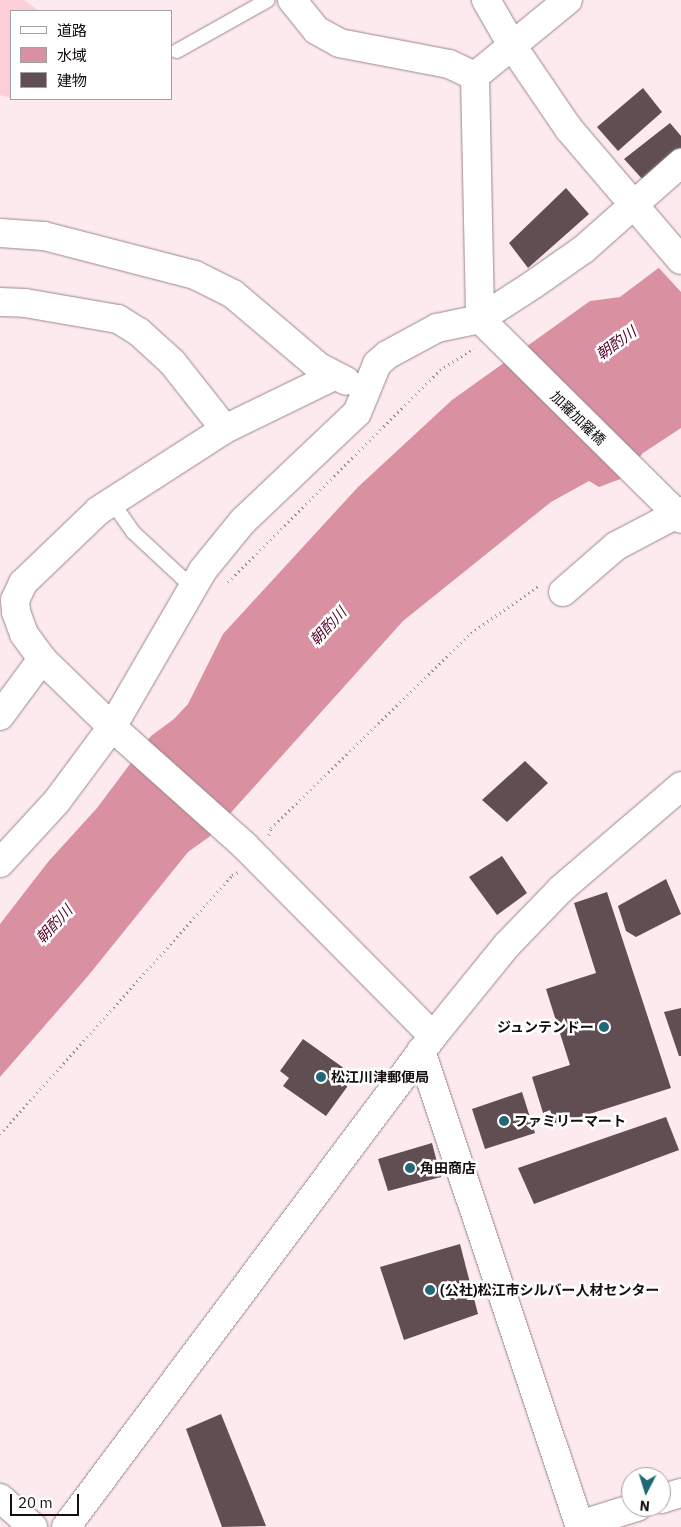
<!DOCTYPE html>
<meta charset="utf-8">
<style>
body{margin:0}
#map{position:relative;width:681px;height:1527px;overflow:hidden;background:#fceaee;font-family:"IBM Plex Sans","Noto Sans JP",sans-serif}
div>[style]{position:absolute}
.green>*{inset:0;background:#fcced8}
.water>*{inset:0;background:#d991a2}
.pier>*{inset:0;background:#fceaee}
.building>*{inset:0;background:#604e52}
.path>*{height:3px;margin-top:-1.5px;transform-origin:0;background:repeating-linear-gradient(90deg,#9b8d90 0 1px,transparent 0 5px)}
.roads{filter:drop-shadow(0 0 1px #9b878b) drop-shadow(0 0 1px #9b878b)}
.service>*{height:14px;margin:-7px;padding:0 7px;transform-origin:7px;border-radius:7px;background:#fff}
.minor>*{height:28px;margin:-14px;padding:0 14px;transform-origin:14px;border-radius:14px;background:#fff}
.tertiary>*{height:28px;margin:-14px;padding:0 14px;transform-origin:14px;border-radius:14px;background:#fff}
.dots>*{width:14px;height:14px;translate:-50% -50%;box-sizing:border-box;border:2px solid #fff;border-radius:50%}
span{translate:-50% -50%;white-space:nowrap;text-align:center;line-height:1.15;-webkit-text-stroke:5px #fff;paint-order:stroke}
.street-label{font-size:14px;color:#150e0f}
.poi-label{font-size:14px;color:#150e0f;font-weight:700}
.right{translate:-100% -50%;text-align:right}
.left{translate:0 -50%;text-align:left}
.water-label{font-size:15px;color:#5a0328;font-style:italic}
.legend{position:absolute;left:10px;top:10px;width:162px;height:90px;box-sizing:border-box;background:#fff;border:1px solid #a19f9f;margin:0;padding:6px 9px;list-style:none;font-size:15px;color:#150e0f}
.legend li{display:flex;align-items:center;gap:10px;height:25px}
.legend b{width:25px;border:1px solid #a19f9f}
.north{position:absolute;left:621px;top:1467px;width:50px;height:50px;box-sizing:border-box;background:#fff;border:1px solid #a19f9f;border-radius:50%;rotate:185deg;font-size:14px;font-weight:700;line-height:20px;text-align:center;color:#150e0f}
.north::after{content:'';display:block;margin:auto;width:18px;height:22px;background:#216876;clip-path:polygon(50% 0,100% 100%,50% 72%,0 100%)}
.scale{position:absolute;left:10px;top:1494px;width:69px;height:22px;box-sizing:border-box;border:2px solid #150e0f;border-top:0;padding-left:6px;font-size:15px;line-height:18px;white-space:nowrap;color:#150e0f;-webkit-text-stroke:4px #fff;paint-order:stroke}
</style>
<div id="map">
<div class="green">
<i style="clip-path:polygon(0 0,24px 0,39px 11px,11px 11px,11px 98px,0 95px)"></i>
</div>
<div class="water">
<i style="clip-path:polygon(681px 251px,681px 428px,643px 453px,623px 478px,599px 487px,589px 481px,551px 502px,403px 621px,209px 837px,188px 852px,88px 976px,0 1077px,0 924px,48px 862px,97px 808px,151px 736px,174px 719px,188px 704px,223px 634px,358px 487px,452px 400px,590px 301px,620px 297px)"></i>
</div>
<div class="pier">
<i style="clip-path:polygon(681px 249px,681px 292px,658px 267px)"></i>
</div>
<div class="building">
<i style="clip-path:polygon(643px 88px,662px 112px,618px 151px,597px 127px)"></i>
<i style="clip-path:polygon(670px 123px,681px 136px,681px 153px,644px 181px,624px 159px)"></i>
<i style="clip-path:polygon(566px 188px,589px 214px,528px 268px,509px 243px)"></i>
<i style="clip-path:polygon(525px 761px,548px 783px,507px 822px,482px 800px)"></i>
<i style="clip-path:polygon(502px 856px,527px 893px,497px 915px,469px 877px)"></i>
<i style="clip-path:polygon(666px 879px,681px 914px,636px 937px,626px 931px,618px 906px)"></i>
<i style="clip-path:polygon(607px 892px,671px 1088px,555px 1125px,550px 1110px,543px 1113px,532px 1077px,570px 1065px,546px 989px,596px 973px,574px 903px)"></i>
<i style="clip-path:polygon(681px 1008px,681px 1056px,679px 1056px,664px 1012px)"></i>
<i style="clip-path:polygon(303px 1039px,355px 1076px,326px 1116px,283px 1086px,289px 1078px,280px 1071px)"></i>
<i style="clip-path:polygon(522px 1092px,535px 1133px,485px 1149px,472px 1109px)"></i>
<i style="clip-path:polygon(666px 1117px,679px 1150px,534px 1204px,518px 1168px)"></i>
<i style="clip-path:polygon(432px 1143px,441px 1177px,388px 1191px,378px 1159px)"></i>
<i style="clip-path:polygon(460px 1244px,478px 1314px,404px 1340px,380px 1267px)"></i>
<i style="clip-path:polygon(221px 1414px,266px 1526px,222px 1527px,186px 1429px)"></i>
</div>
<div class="path">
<i style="left:228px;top:582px;width:300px;rotate:-45deg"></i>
<i style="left:440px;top:370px;width:40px;rotate:-32.9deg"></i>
<i style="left:269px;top:835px;width:7px;rotate:-74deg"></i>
<i style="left:271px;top:828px;width:279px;rotate:-44.3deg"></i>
<i style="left:471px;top:633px;width:82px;rotate:-35deg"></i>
<i style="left:0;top:1134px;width:348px;rotate:-48.1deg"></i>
<i style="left:232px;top:875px;width:7px;rotate:-27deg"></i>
</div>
<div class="roads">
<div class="service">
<i style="left:177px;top:51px;width:104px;rotate:-29.3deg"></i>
<i style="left:112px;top:502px;width:37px;rotate:55deg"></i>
<i style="left:133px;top:532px;width:81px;rotate:43deg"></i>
</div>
<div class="minor">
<i style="left:292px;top:0;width:38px;rotate:51deg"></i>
<i style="left:316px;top:30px;width:26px;rotate:29deg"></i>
<i style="left:339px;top:43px;width:112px;rotate:10.8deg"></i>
<i style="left:449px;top:64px;width:29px;rotate:25deg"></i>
<i style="left:475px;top:76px;width:243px;rotate:88.8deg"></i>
<i style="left:480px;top:319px;width:277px;rotate:44.7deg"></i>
<i style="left:677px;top:514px;width:5px;rotate:-37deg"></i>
<i style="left:475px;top:76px;width:120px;rotate:-39.3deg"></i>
<i style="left:0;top:233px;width:44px;rotate:3.9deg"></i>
<i style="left:44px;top:236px;width:156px;rotate:14.5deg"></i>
<i style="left:195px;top:275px;width:42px;rotate:26.6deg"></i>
<i style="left:233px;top:294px;width:113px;rotate:40.3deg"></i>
<i style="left:319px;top:367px;width:30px;rotate:27deg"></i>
<i style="left:0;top:302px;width:25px;rotate:2deg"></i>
<i style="left:25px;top:303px;width:94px;rotate:9.8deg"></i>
<i style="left:118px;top:319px;width:25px;rotate:32deg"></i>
<i style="left:139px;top:332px;width:45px;rotate:42.3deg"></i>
<i style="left:172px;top:362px;width:85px;rotate:51.7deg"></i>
<i style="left:334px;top:376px;width:121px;rotate:154.1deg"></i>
<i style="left:225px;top:429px;width:151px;rotate:147.2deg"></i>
<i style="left:98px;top:511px;width:104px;rotate:136.2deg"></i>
<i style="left:23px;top:583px;width:19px;rotate:115deg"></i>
<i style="left:15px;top:600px;width:12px;rotate:85deg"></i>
<i style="left:16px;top:612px;width:23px;rotate:70deg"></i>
<i style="left:24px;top:634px;width:31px;rotate:54deg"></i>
<i style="left:42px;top:659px;width:98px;rotate:44.2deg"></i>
<i style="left:112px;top:727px;width:178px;rotate:41.8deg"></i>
<i style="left:245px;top:846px;width:267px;rotate:45.3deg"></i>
<i style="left:563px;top:592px;width:70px;rotate:-41deg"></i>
<i style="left:616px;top:546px;width:69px;rotate:-27.7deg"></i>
<i style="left:677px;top:514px;width:6px;rotate:51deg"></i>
<i style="left:0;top:716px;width:71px;rotate:-53.6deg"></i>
<i style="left:0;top:863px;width:84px;rotate:-47.4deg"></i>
<i style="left:57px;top:801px;width:92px;rotate:-53.4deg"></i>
<i style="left:112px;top:727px;width:181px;rotate:-59.9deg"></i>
<i style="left:203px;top:570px;width:63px;rotate:-50.8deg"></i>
<i style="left:243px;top:521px;width:157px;rotate:-43.5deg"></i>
<i style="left:357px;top:413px;width:53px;rotate:-67.8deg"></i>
<i style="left:377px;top:364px;width:13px;rotate:-42deg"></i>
<i style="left:387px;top:355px;width:57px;rotate:-28.4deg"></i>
<i style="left:437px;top:328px;width:44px;rotate:-11.8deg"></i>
<i style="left:480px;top:319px;width:64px;rotate:-32.9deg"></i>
<i style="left:534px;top:284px;width:61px;rotate:-35deg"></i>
<i style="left:584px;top:249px;width:130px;rotate:-41.6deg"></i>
<i style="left:421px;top:1051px;width:502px;rotate:71.53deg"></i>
<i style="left:0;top:1498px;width:44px;rotate:41.3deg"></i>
<i style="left:661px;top:1499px;width:21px;rotate:-17deg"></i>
<i style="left:579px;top:1525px;width:61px;rotate:-17.2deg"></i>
</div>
<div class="tertiary">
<i style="left:486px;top:0;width:54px;rotate:60.1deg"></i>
<i style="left:513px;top:47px;width:99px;rotate:55.7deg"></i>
<i style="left:569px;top:129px;width:172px;rotate:49.5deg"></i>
<i style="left:66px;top:1527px;width:613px;rotate:-53.22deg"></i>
<i style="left:433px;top:1036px;width:117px;rotate:-50.9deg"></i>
<i style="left:507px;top:945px;width:78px;rotate:-46deg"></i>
<i style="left:561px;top:889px;width:158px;rotate:-40.6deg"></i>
</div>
</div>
<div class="dots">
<i style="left:604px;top:1027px;background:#216876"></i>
<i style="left:321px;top:1077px;background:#216876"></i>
<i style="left:504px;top:1121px;background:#216876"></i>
<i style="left:410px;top:1168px;background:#216876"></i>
<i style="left:430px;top:1290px;background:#216876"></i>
</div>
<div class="street-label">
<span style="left:578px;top:418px;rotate:44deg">加羅加羅橋</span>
</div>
<div class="poi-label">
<span class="right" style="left:594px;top:1027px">ジュンテンドー</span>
<span class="left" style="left:331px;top:1077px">松江川津郵便局</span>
<span class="left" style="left:514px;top:1121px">ファミリーマート</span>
<span class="left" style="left:420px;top:1168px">角田商店</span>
<span class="left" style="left:440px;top:1290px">(公社)松江市シルバー人材センター</span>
</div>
<div class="water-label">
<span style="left:616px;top:343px;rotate:-36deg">朝酌川</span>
<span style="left:328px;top:626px;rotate:-47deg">朝酌川</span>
<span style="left:54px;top:924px;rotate:-47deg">朝酌川</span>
</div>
<ul class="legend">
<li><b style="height:6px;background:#fff"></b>道路</li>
<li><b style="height:14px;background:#d991a2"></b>水域</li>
<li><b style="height:14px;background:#604e52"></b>建物</li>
</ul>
<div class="north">N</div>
<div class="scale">20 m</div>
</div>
